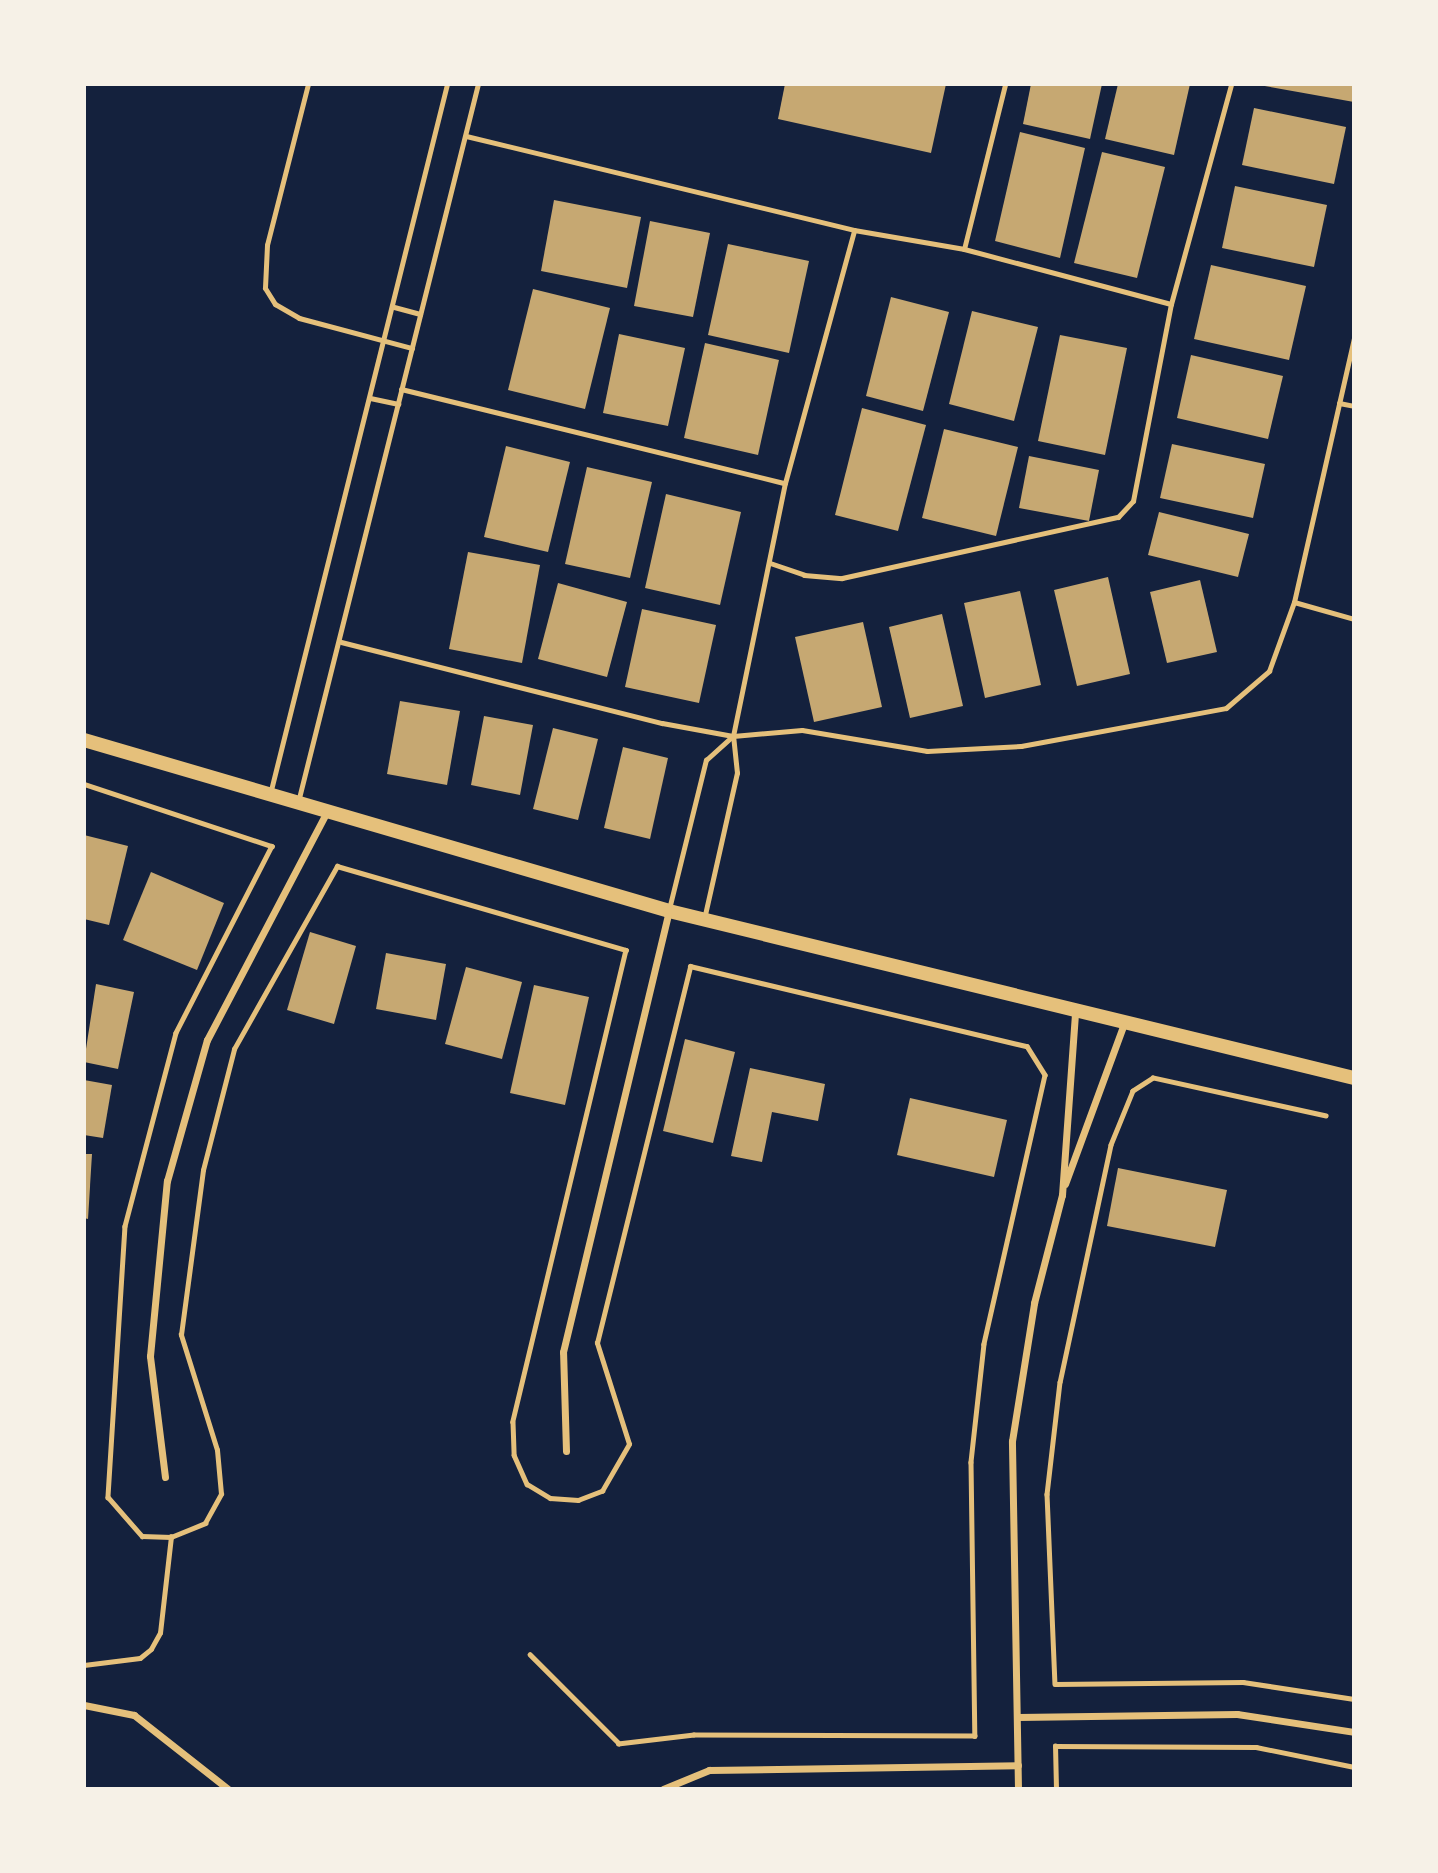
<!DOCTYPE html>
<style>
body{margin:0}
#map{position:relative;width:1438px;height:1873px;overflow:hidden;background:#14213d;font-family:Ubuntu,sans-serif}
div>[style]{position:absolute}
.building>*{inset:0;background:#c6a872}
.path>*{height:4.5px;margin:-2.25px;padding:0 2.25px;transform-origin:2.25px;border-radius:2.25px;background:#e5c07b}
.service>*{height:5px;margin:-2.5px;padding:0 2.5px;transform-origin:2.5px;border-radius:2.5px;background:#e5c07b}
.minor>*{height:7px;margin:-3.5px;padding:0 3.5px;transform-origin:3.5px;border-radius:3.5px;background:#e5c07b}
.secondary>*{height:14px;margin:-7px;padding:0 7px;transform-origin:7px;border-radius:7px;background:#e5c07b}
span{translate:-50% -50%;white-space:nowrap;text-align:center;line-height:1.15;-webkit-text-stroke:6px #f6f1e7;paint-order:stroke}
.frame{position:absolute;inset:0;border:86px solid #f6f1e7;pointer-events:none}
</style>
<div id="map">
<div class="building">
<i style="clip-path:polygon(785px 84px,946px 84px,931px 153px,778px 119px)"></i>
<i style="clip-path:polygon(1031px 84px,1102px 84px,1090px 139px,1023px 124px)"></i>
<i style="clip-path:polygon(1118px 84px,1190px 84px,1174px 155px,1105px 139px)"></i>
<i style="clip-path:polygon(1259px 84px,1354px 84px,1354px 102px,1259px 85px)"></i>
<i style="clip-path:polygon(1254px 108px,1346px 127px,1334px 184px,1242px 165px)"></i>
<i style="clip-path:polygon(1020px 132px,1085px 148px,1060px 258px,995px 241px)"></i>
<i style="clip-path:polygon(1102px 152px,1165px 167px,1137px 278px,1074px 263px)"></i>
<i style="clip-path:polygon(1235px 186px,1327px 205px,1314px 267px,1222px 248px)"></i>
<i style="clip-path:polygon(554px 200px,641px 217px,627px 288px,541px 271px)"></i>
<i style="clip-path:polygon(650px 221px,710px 233px,693px 317px,634px 306px)"></i>
<i style="clip-path:polygon(728px 244px,809px 261px,789px 353px,708px 335px)"></i>
<i style="clip-path:polygon(1211px 265px,1306px 286px,1289px 360px,1194px 339px)"></i>
<i style="clip-path:polygon(533px 289px,610px 308px,585px 409px,508px 390px)"></i>
<i style="clip-path:polygon(891px 297px,949px 312px,923px 411px,866px 396px)"></i>
<i style="clip-path:polygon(972px 311px,1038px 327px,1014px 421px,949px 404px)"></i>
<i style="clip-path:polygon(619px 334px,685px 348px,668px 426px,603px 413px)"></i>
<i style="clip-path:polygon(1060px 335px,1127px 348px,1105px 455px,1038px 441px)"></i>
<i style="clip-path:polygon(705px 343px,779px 360px,758px 455px,684px 438px)"></i>
<i style="clip-path:polygon(1191px 355px,1283px 376px,1268px 439px,1177px 418px)"></i>
<i style="clip-path:polygon(862px 408px,926px 425px,898px 531px,835px 515px)"></i>
<i style="clip-path:polygon(944px 429px,1018px 447px,996px 536px,922px 518px)"></i>
<i style="clip-path:polygon(1172px 444px,1265px 464px,1253px 518px,1160px 498px)"></i>
<i style="clip-path:polygon(506px 446px,570px 462px,548px 552px,484px 537px)"></i>
<i style="clip-path:polygon(1029px 456px,1099px 470px,1089px 521px,1019px 508px)"></i>
<i style="clip-path:polygon(587px 467px,652px 482px,630px 578px,565px 564px)"></i>
<i style="clip-path:polygon(666px 494px,741px 512px,720px 605px,645px 588px)"></i>
<i style="clip-path:polygon(1159px 512px,1249px 534px,1238px 577px,1148px 555px)"></i>
<i style="clip-path:polygon(468px 552px,540px 565px,522px 663px,449px 649px)"></i>
<i style="clip-path:polygon(1108px 577px,1130px 674px,1077px 686px,1054px 590px)"></i>
<i style="clip-path:polygon(1200px 580px,1217px 652px,1167px 663px,1150px 592px)"></i>
<i style="clip-path:polygon(558px 583px,627px 602px,607px 677px,538px 659px)"></i>
<i style="clip-path:polygon(1020px 591px,1041px 685px,985px 698px,964px 603px)"></i>
<i style="clip-path:polygon(642px 609px,716px 625px,699px 703px,625px 687px)"></i>
<i style="clip-path:polygon(942px 614px,963px 706px,910px 718px,889px 627px)"></i>
<i style="clip-path:polygon(863px 622px,882px 707px,814px 722px,795px 637px)"></i>
<i style="clip-path:polygon(400px 701px,460px 711px,447px 785px,387px 774px)"></i>
<i style="clip-path:polygon(484px 716px,533px 725px,520px 795px,471px 785px)"></i>
<i style="clip-path:polygon(553px 728px,598px 739px,578px 820px,533px 809px)"></i>
<i style="clip-path:polygon(623px 747px,668px 758px,650px 839px,604px 828px)"></i>
<i style="clip-path:polygon(84px 835px,128px 846px,109px 925px,84px 919px)"></i>
<i style="clip-path:polygon(151px 872px,224px 903px,197px 970px,123px 940px)"></i>
<i style="clip-path:polygon(310px 932px,356px 946px,334px 1024px,287px 1010px)"></i>
<i style="clip-path:polygon(386px 953px,446px 964px,436px 1020px,376px 1009px)"></i>
<i style="clip-path:polygon(466px 967px,522px 982px,502px 1059px,445px 1044px)"></i>
<i style="clip-path:polygon(96px 984px,134px 992px,118px 1069px,84px 1062px)"></i>
<i style="clip-path:polygon(534px 985px,589px 997px,565px 1105px,510px 1093px)"></i>
<i style="clip-path:polygon(685px 1039px,735px 1052px,713px 1143px,663px 1131px)"></i>
<i style="clip-path:polygon(750px 1068px,825px 1084px,818px 1121px,772px 1112px,762px 1162px,731px 1156px)"></i>
<i style="clip-path:polygon(84px 1080px,112px 1085px,103px 1138px,84px 1135px)"></i>
<i style="clip-path:polygon(910px 1098px,1007px 1120px,994px 1177px,897px 1155px)"></i>
<i style="clip-path:polygon(84px 1154px,92px 1154px,88px 1219px,84px 1218px)"></i>
<i style="clip-path:polygon(1118px 1168px,1227px 1190px,1215px 1247px,1107px 1226px)"></i>
</div>
<div class="path">
<i style="left:84px;top:784px;width:198px;rotate:18.3deg"></i>
<i style="left:272px;top:846px;width:210px;rotate:117.2deg"></i>
<i style="left:176px;top:1033px;width:200px;rotate:104.8deg"></i>
<i style="left:125px;top:1226px;width:272px;rotate:93.6deg"></i>
<i style="left:108px;top:1497px;width:52px;rotate:48.9deg"></i>
<i style="left:142px;top:1536px;width:29px;rotate:2deg"></i>
<i style="left:171px;top:1537px;width:37px;rotate:-22deg"></i>
<i style="left:205px;top:1523px;width:33px;rotate:-61deg"></i>
<i style="left:221px;top:1494px;width:44px;rotate:-95.2deg"></i>
<i style="left:217px;top:1450px;width:121px;rotate:-107.4deg"></i>
<i style="left:181px;top:1335px;width:166px;rotate:-82.4deg"></i>
<i style="left:203px;top:1170px;width:125px;rotate:-75.6deg"></i>
<i style="left:234px;top:1049px;width:210px;rotate:-60.6deg"></i>
<i style="left:337px;top:866px;width:301px;rotate:16.2deg"></i>
<i style="left:626px;top:950px;width:485px;rotate:103.5deg"></i>
<i style="left:513px;top:1422px;width:33px;rotate:88deg"></i>
<i style="left:514px;top:1455px;width:32px;rotate:66deg"></i>
<i style="left:527px;top:1484px;width:27px;rotate:31deg"></i>
<i style="left:550px;top:1498px;width:28px;rotate:4deg"></i>
<i style="left:578px;top:1500px;width:26px;rotate:-21deg"></i>
<i style="left:602px;top:1491px;width:54px;rotate:-60.1deg"></i>
<i style="left:629px;top:1444px;width:106px;rotate:-107.6deg"></i>
<i style="left:597px;top:1343px;width:388px;rotate:-76.1deg"></i>
<i style="left:690px;top:966px;width:346px;rotate:13.4deg"></i>
<i style="left:1027px;top:1046px;width:34px;rotate:58deg"></i>
<i style="left:1045px;top:1075px;width:276px;rotate:102.8deg"></i>
<i style="left:984px;top:1344px;width:119px;rotate:96.3deg"></i>
<i style="left:971px;top:1462px;width:274px;rotate:89.2deg"></i>
<i style="left:975px;top:1736px;width:281px;rotate:-179.8deg"></i>
<i style="left:694px;top:1735px;width:76px;rotate:173.2deg"></i>
<i style="left:619px;top:1744px;width:126px;rotate:-135deg"></i>
<i style="left:1326px;top:1116px;width:177px;rotate:-167.6deg"></i>
<i style="left:1153px;top:1078px;width:24px;rotate:147deg"></i>
<i style="left:1133px;top:1091px;width:58px;rotate:112.2deg"></i>
<i style="left:1111px;top:1145px;width:242px;rotate:102.1deg"></i>
<i style="left:1060px;top:1382px;width:113px;rotate:96.6deg"></i>
<i style="left:1047px;top:1494px;width:190px;rotate:87.6deg"></i>
<i style="left:1055px;top:1684px;width:188px;rotate:-0.6deg"></i>
<i style="left:1243px;top:1682px;width:112px;rotate:8.7deg"></i>
<i style="left:84px;top:1665px;width:56px;rotate:-7.1deg"></i>
<i style="left:140px;top:1658px;width:14px;rotate:-39deg"></i>
<i style="left:151px;top:1649px;width:18px;rotate:-61deg"></i>
<i style="left:160px;top:1633px;width:97px;rotate:-83.5deg"></i>
<i style="left:1056px;top:1789px;width:43px;rotate:-91.3deg"></i>
<i style="left:1055px;top:1746px;width:201px;rotate:0.3deg"></i>
<i style="left:1256px;top:1747px;width:100px;rotate:11.5deg"></i>
</div>
<div class="service">
<i style="left:308px;top:84px;width:166px;rotate:104.3deg"></i>
<i style="left:267px;top:245px;width:43px;rotate:92.7deg"></i>
<i style="left:265px;top:288px;width:19px;rotate:58deg"></i>
<i style="left:275px;top:304px;width:28px;rotate:30deg"></i>
<i style="left:299px;top:318px;width:117px;rotate:14.9deg"></i>
<i style="left:466px;top:136px;width:399px;rotate:13.6deg"></i>
<i style="left:854px;top:230px;width:112px;rotate:9.8deg"></i>
<i style="left:964px;top:249px;width:214px;rotate:14.9deg"></i>
<i style="left:964px;top:249px;width:170px;rotate:-76deg"></i>
<i style="left:394px;top:307px;width:27px;rotate:15deg"></i>
<i style="left:401px;top:389px;width:395px;rotate:13.8deg"></i>
<i style="left:370px;top:398px;width:29px;rotate:12deg"></i>
<i style="left:1339px;top:403px;width:15px;rotate:11deg"></i>
<i style="left:770px;top:563px;width:36px;rotate:19deg"></i>
<i style="left:804px;top:575px;width:38px;rotate:5deg"></i>
<i style="left:842px;top:578px;width:283px;rotate:-12.5deg"></i>
<i style="left:1118px;top:517px;width:22px;rotate:-47deg"></i>
<i style="left:1133px;top:501px;width:201px;rotate:-79.1deg"></i>
<i style="left:1171px;top:304px;width:228px;rotate:-74.7deg"></i>
<i style="left:1294px;top:602px;width:62px;rotate:15.8deg"></i>
<i style="left:341px;top:642px;width:331px;rotate:14.2deg"></i>
<i style="left:662px;top:723px;width:72px;rotate:10.4deg"></i>
<i style="left:733px;top:736px;width:69px;rotate:-5deg"></i>
<i style="left:802px;top:730px;width:127px;rotate:9.5deg"></i>
<i style="left:927px;top:751px;width:94px;rotate:-3deg"></i>
<i style="left:1021px;top:746px;width:208px;rotate:-10.5deg"></i>
<i style="left:1226px;top:708px;width:57px;rotate:-40.7deg"></i>
<i style="left:1269px;top:671px;width:73px;rotate:-70.1deg"></i>
<i style="left:1294px;top:602px;width:271px;rotate:-77.2deg"></i>
<i style="left:270px;top:794px;width:732px;rotate:-76deg"></i>
<i style="left:298px;top:802px;width:740px;rotate:-75.93deg"></i>
<i style="left:669px;top:909px;width:154px;rotate:-76.1deg"></i>
<i style="left:706px;top:760px;width:36px;rotate:-42deg"></i>
<i style="left:704px;top:919px;width:150px;rotate:-77.3deg"></i>
<i style="left:737px;top:773px;width:37px;rotate:-96deg"></i>
<i style="left:733px;top:736px;width:258px;rotate:-78.4deg"></i>
<i style="left:785px;top:483px;width:262px;rotate:-74.7deg"></i>
</div>
<div class="minor">
<i style="left:1065px;top:1184px;width:168px;rotate:-69.8deg"></i>
<i style="left:566px;top:1451px;width:99px;rotate:-91.7deg"></i>
<i style="left:563px;top:1352px;width:453px;rotate:-76.5deg"></i>
<i style="left:165px;top:1477px;width:122px;rotate:-97.1deg"></i>
<i style="left:150px;top:1356px;width:176px;rotate:-84.5deg"></i>
<i style="left:167px;top:1181px;width:147px;rotate:-74.2deg"></i>
<i style="left:207px;top:1040px;width:256px;rotate:-62.3deg"></i>
<i style="left:84px;top:1705px;width:51px;rotate:11.3deg"></i>
<i style="left:134px;top:1715px;width:120px;rotate:38.2deg"></i>
<i style="left:1018px;top:1717px;width:219px;rotate:-0.8deg"></i>
<i style="left:1237px;top:1714px;width:118px;rotate:8.7deg"></i>
<i style="left:663px;top:1789px;width:50px;rotate:-22.4deg"></i>
<i style="left:709px;top:1770px;width:309px;rotate:-0.9deg"></i>
<i style="left:1018px;top:1789px;width:348px;rotate:-91deg"></i>
<i style="left:1012px;top:1441px;width:140px;rotate:-80.9deg"></i>
<i style="left:1034px;top:1303px;width:112px;rotate:-75.5deg"></i>
<i style="left:1062px;top:1195px;width:180px;rotate:-85.9deg"></i>
</div>
<div class="secondary">
<i style="left:84px;top:740px;width:609px;rotate:16.29deg"></i>
<i style="left:669px;top:911px;width:705px;rotate:13.7deg"></i>
</div>
<div class="frame"></div>
</div>
